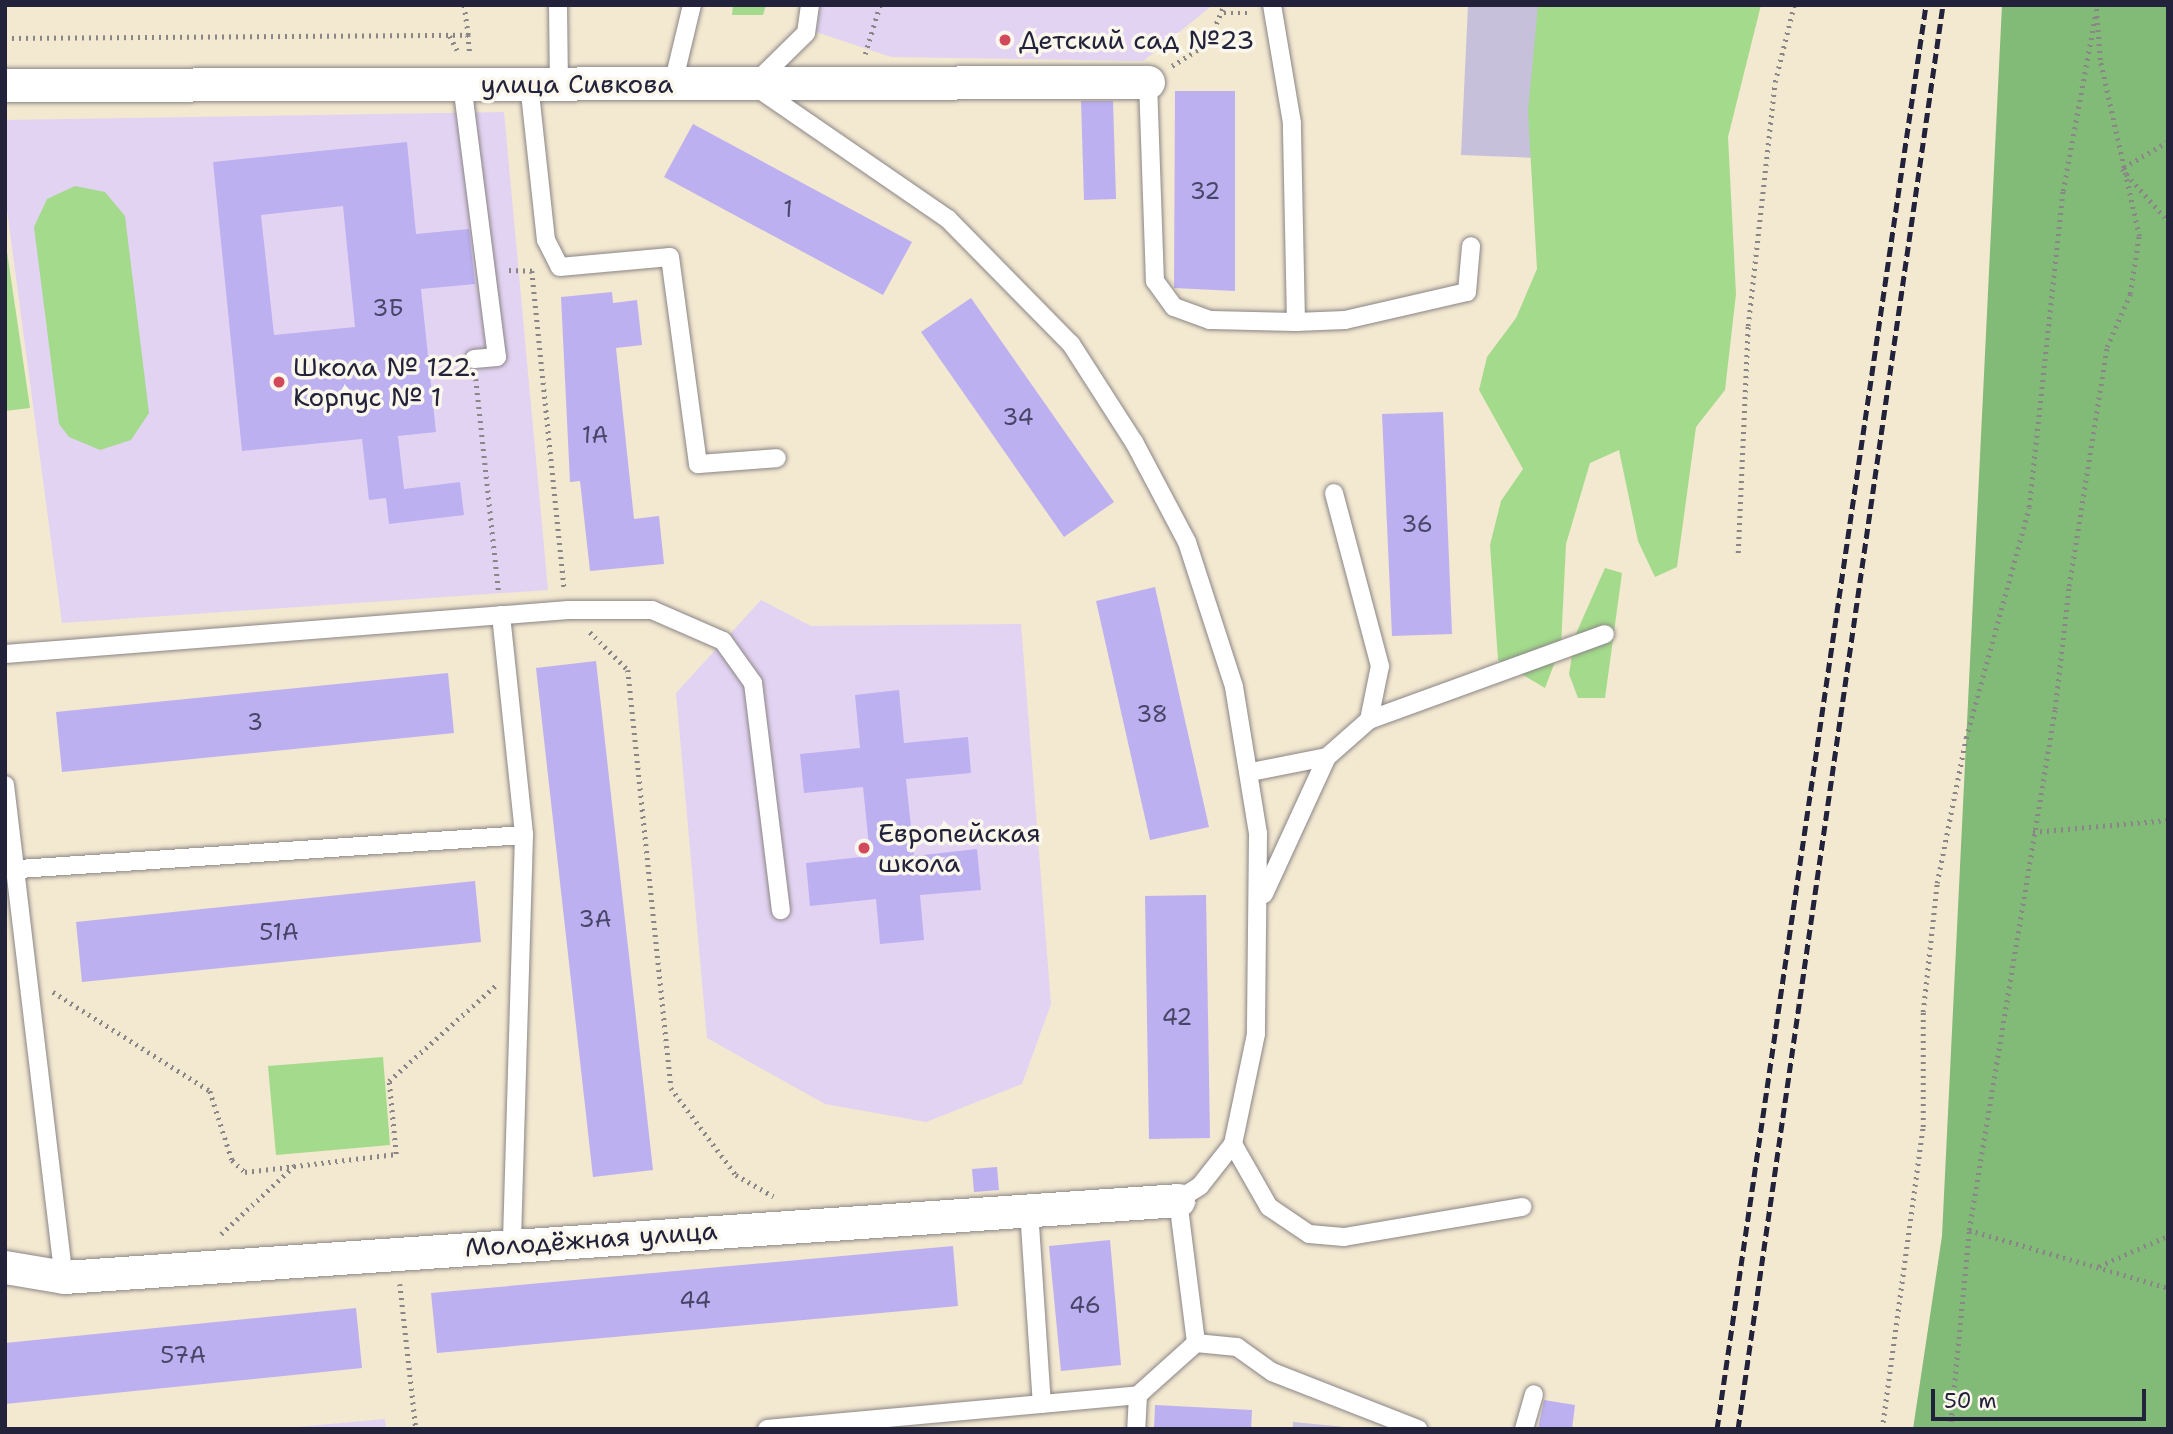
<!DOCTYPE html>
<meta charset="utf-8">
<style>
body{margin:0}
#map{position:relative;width:2173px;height:1434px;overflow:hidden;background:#f3e8d0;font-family:"Shantell Sans",sans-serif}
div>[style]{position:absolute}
.built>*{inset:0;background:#e3d3f3}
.industrial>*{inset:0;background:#c6c0da}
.green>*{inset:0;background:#a3da8b}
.forest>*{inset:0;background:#82ba77}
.building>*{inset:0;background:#bcb0f0}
.path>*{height:4.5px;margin-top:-2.25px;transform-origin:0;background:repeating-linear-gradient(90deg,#8a8586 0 2px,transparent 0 7px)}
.roads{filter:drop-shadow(0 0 2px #8a8586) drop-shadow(0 0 2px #8a8586)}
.service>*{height:18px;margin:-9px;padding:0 9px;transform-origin:9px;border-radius:9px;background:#fff}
.minor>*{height:33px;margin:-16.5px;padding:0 16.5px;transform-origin:16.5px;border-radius:16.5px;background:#fff}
.rail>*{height:5px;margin-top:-2.5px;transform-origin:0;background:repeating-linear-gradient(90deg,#22223b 0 10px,transparent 0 15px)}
.dots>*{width:19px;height:19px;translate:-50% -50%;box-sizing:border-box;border:4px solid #fbf7ec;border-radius:50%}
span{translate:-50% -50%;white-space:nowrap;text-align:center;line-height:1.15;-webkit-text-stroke:7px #fbf7ec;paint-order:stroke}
.number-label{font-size:23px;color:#484668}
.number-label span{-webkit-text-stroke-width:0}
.poi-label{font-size:26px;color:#22223b}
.left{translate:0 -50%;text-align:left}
.street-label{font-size:26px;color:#22223b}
.frame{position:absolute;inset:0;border:7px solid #22223b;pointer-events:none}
.scale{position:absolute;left:1931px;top:1389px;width:215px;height:32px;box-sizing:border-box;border:4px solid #22223b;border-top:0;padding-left:9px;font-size:21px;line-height:24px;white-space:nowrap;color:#22223b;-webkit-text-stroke:5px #fbf7ec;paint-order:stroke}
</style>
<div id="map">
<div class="built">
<i style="clip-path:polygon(820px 5px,1213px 5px,1143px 61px,891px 57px,816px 32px)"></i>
<i style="clip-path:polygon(504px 112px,548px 590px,62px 623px,5px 195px,5px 120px)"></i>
<i style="clip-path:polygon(761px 600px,811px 626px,1021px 624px,1051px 1004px,1022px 1084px,926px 1122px,825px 1104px,707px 1038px,676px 693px)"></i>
<i style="clip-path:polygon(385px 1419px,386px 1429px,275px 1429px)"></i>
</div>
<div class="industrial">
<i style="clip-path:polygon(1468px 5px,1568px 5px,1561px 159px,1461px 155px)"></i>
<i style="clip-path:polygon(1293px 1422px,1366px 1429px,1293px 1429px)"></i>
</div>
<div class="green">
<i style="clip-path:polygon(733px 5px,766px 5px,763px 15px,732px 15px)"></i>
<i style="clip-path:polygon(1538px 5px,1761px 5px,1728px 137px,1736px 294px,1725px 390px,1696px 427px,1677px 567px,1655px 577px,1638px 541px,1619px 450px,1590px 463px,1566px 544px,1561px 646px,1545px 688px,1498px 660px,1490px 545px,1501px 501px,1523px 469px,1479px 390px,1487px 357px,1516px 318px,1537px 269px,1528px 112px)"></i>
<i style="clip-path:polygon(75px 186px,105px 192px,125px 216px,149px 413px,131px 440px,100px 450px,69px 437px,59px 424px,34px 227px,47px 199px)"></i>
<i style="clip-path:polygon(5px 238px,30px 408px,5px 411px)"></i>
<i style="clip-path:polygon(1605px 568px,1622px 573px,1605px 698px,1578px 698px,1569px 674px,1575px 636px)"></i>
<i style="clip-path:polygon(383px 1057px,390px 1145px,276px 1155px,268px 1066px)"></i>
</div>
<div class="forest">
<i style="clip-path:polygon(2002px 5px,2168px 5px,2168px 1429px,1913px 1429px,1942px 1236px)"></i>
</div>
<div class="building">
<i style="clip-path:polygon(1175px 91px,1235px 91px,1235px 291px,1174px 288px)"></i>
<i style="clip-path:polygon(1081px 101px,1113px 101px,1116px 199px,1084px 200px)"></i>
<i style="clip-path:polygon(693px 124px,912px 242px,883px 295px,664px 177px)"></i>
<i style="clip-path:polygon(evenodd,407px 142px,416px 234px,469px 229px,475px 284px,421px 289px,436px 432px,398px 436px,404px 489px,460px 482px,464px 515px,389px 524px,386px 498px,369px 500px,362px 439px,242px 451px,213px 162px,407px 142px,343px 206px,355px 327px,274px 335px,261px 215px,343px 206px)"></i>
<i style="clip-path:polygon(612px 292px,613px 303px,637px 300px,642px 345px,616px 348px,634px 519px,659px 516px,664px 564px,590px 571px,580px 481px,570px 482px,561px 297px)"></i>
<i style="clip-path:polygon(971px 298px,1114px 502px,1064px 537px,921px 332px)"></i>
<i style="clip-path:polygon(1443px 412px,1452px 634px,1392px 636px,1382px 414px)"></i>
<i style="clip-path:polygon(1155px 587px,1209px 827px,1150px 840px,1096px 601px)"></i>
<i style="clip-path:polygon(596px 661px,653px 1170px,593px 1177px,536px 668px)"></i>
<i style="clip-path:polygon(448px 673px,454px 733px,62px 772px,56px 712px)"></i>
<i style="clip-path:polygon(899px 690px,904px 743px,968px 737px,971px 773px,906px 779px,914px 856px,977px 849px,981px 890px,920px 895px,924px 940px,880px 944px,876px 899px,810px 906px,806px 863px,870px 856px,863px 787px,804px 793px,800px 754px,860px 748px,855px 695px)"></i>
<i style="clip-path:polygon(475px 881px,481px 942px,82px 982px,76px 922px)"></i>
<i style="clip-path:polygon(1206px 895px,1210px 1138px,1149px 1139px,1145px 896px)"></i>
<i style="clip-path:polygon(997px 1167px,999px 1190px,974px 1192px,972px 1169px)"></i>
<i style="clip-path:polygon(1110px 1240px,1121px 1365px,1061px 1371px,1049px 1246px)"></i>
<i style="clip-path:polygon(953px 1246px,958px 1306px,437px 1353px,431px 1293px)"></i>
<i style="clip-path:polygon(356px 1308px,362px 1368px,5px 1404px,5px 1343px)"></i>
<i style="clip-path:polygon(1544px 1400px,1575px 1405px,1572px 1429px,1538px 1429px)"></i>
<i style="clip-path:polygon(1155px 1405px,1252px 1410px,1251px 1429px,1154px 1429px)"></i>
</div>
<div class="path">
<i style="left:1224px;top:13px;width:26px"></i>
<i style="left:468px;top:35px;width:20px;rotate:84deg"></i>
<i style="left:450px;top:36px;width:20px;rotate:63deg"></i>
<i style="left:5px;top:38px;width:463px;rotate:-0.4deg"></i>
<i style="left:468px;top:35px;width:30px;rotate:-98deg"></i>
<i style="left:865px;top:54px;width:51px;rotate:-73deg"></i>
<i style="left:1172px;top:66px;width:43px;rotate:-32.6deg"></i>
<i style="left:1208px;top:43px;width:41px;rotate:-67.2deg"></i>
<i style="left:2168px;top:142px;width:53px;rotate:149.6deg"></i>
<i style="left:2122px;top:169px;width:69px;rotate:48.5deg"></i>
<i style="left:509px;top:270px;width:23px;rotate:2deg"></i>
<i style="left:532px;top:271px;width:318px;rotate:84.2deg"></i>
<i style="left:476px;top:379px;width:215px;rotate:83.9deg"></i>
<i style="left:1738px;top:553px;width:227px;rotate:-87.5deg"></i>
<i style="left:1748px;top:326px;width:245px;rotate:-83.7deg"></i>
<i style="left:1775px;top:82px;width:79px;rotate:-76.1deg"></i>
<i style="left:590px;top:632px;width:54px;rotate:45deg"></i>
<i style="left:628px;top:670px;width:420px;rotate:84.1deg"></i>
<i style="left:671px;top:1088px;width:109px;rotate:53.2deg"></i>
<i style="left:736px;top:1175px;width:43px;rotate:29.6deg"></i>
<i style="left:2033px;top:832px;width:136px;rotate:-5.1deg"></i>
<i style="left:53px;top:992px;width:186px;rotate:32.2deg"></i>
<i style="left:210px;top:1091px;width:72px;rotate:72.3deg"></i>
<i style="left:232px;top:1160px;width:18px;rotate:43deg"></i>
<i style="left:245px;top:1172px;width:152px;rotate:-6.8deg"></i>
<i style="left:396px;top:1154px;width:73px;rotate:-95.5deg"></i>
<i style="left:389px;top:1081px;width:144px;rotate:-41.9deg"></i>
<i style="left:1969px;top:1230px;width:207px;rotate:16.2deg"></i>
<i style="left:221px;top:1234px;width:100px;rotate:-43deg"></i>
<i style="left:2099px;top:1266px;width:75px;rotate:-23.5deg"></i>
<i style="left:400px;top:1284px;width:146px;rotate:83.7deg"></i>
<i style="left:1882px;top:1429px;width:305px;rotate:-82.3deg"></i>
<i style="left:1923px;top:1127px;width:115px;rotate:-90deg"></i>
<i style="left:1923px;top:1012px;width:130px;rotate:-83.8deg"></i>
<i style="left:1937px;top:883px;width:148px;rotate:-78.7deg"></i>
<i style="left:1966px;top:738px;width:239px;rotate:-74.7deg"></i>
<i style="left:2029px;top:507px;width:318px;rotate:-83.9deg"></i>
<i style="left:2063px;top:191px;width:178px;rotate:-79.6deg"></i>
<i style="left:1950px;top:1429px;width:200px;rotate:-84.5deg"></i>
<i style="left:1969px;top:1230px;width:528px;rotate:-80.63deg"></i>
<i style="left:2055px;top:709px;width:124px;rotate:-83.5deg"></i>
<i style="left:2069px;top:586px;width:242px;rotate:-81deg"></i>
<i style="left:2107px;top:347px;width:58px;rotate:-66.5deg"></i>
<i style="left:2130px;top:294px;width:59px;rotate:-81.2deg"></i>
<i style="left:2139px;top:236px;width:180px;rotate:-102.5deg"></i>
<i style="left:2100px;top:60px;width:55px;rotate:-94.2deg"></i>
</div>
<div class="roads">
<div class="service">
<i style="left:558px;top:5px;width:79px;rotate:89.3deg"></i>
<i style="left:810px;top:5px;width:28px;rotate:98deg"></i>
<i style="left:806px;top:33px;width:74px;rotate:135.5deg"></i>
<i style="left:753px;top:85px;width:237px;rotate:34.5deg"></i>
<i style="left:948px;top:219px;width:175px;rotate:45.5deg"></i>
<i style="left:1071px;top:344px;width:117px;rotate:57.3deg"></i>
<i style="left:1134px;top:442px;width:113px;rotate:62.1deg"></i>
<i style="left:1187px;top:542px;width:152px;rotate:72deg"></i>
<i style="left:1234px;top:687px;width:149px;rotate:80.7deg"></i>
<i style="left:1258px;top:834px;width:200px;rotate:90.6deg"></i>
<i style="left:1256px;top:1034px;width:112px;rotate:101.8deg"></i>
<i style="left:1233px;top:1144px;width:53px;rotate:128.2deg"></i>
<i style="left:1200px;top:1186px;width:26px;rotate:148deg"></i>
<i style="left:1178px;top:1200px;width:144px;rotate:82.8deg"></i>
<i style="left:1196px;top:1343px;width:78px;rotate:138.1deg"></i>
<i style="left:1138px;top:1395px;width:34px;rotate:93deg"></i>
<i style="left:1148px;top:82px;width:199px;rotate:88deg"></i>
<i style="left:1155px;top:281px;width:32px;rotate:54deg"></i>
<i style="left:1174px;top:307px;width:38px;rotate:20deg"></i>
<i style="left:1210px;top:320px;width:86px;rotate:1.3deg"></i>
<i style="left:1296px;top:322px;width:199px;rotate:-91.2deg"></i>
<i style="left:1292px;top:123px;width:120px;rotate:-99.6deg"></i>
<i style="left:462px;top:84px;width:275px;rotate:82.7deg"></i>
<i style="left:497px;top:357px;width:23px;rotate:175deg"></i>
<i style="left:529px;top:84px;width:157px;rotate:83.8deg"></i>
<i style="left:546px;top:240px;width:30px;rotate:63deg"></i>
<i style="left:560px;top:267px;width:110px;rotate:-5.2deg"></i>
<i style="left:670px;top:257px;width:209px;rotate:82.3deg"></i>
<i style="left:698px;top:464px;width:79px;rotate:-4.3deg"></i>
<i style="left:673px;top:84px;width:81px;rotate:-76.5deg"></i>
<i style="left:1296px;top:322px;width:49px;rotate:-2.3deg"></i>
<i style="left:1345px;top:320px;width:125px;rotate:-12.9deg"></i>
<i style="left:1467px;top:292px;width:46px;rotate:-85deg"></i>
<i style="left:501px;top:615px;width:221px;rotate:84deg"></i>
<i style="left:524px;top:835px;width:410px;rotate:91.7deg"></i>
<i style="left:5px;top:654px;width:565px;rotate:-4.47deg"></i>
<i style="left:568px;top:610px;width:84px"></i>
<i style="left:652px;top:610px;width:77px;rotate:23.6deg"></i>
<i style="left:723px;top:641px;width:52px;rotate:54.5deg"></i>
<i style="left:753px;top:683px;width:229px;rotate:83deg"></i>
<i style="left:1369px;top:720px;width:251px;rotate:-20deg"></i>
<i style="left:1251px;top:772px;width:77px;rotate:-11.2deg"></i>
<i style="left:1327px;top:757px;width:56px;rotate:-41.4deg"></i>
<i style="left:1369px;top:720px;width:55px;rotate:-78.5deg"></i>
<i style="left:1380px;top:666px;width:179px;rotate:-104.9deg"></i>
<i style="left:5px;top:785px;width:496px;rotate:83.2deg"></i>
<i style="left:19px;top:869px;width:506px;rotate:-3.85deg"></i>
<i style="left:1264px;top:894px;width:151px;rotate:-65.3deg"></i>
<i style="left:1233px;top:1144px;width:73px;rotate:60.3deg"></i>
<i style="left:1269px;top:1207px;width:48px;rotate:34deg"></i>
<i style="left:1309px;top:1234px;width:35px;rotate:5deg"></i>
<i style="left:1344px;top:1237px;width:181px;rotate:-9.6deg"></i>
<i style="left:1029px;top:1210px;width:194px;rotate:86.2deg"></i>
<i style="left:1196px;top:1343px;width:41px;rotate:5.6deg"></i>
<i style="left:1237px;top:1347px;width:43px;rotate:35.5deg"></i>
<i style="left:1272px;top:1372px;width:157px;rotate:21.3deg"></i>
<i style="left:767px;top:1429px;width:373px;rotate:-5.2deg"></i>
<i style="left:1524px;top:1429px;width:36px;rotate:-74deg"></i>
</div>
<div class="minor">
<i style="left:5px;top:85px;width:1143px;rotate:-0.15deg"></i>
<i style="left:5px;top:1267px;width:60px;rotate:9.6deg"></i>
<i style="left:64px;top:1277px;width:1117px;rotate:-3.95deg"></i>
</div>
</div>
<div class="rail">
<i style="left:1717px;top:1429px;width:1439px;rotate:-81.65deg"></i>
<i style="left:1738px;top:1429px;width:1439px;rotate:-81.81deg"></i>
</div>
<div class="dots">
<i style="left:1005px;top:40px;background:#d1495b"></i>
<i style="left:279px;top:382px;background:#d1495b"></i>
<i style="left:864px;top:848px;background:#d1495b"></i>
</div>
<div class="number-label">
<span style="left:1205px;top:191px">32</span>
<span style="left:788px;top:209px">1</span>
<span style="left:388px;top:308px">3Б</span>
<span style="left:1018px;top:417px">34</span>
<span style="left:595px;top:435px">1А</span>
<span style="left:1417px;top:524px">36</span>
<span style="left:1152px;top:714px">38</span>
<span style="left:255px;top:722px">3</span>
<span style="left:595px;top:919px">3А</span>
<span style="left:279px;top:932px">51А</span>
<span style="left:1177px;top:1017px">42</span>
<span style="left:695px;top:1300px">44</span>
<span style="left:1085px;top:1305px">46</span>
<span style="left:183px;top:1355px">57А</span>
</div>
<div class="poi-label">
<span class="left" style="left:1019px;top:40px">Детский сад №23</span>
<span class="left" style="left:293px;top:382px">Школа № 122.<br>Корпус № 1</span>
<span class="left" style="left:878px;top:848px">Европейская<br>школа</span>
</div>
<div class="street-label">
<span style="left:577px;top:84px">улица Сивкова</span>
<span style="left:591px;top:1239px;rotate:-4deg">Молодёжная улица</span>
</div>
<div class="frame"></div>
<div class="scale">50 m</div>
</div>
